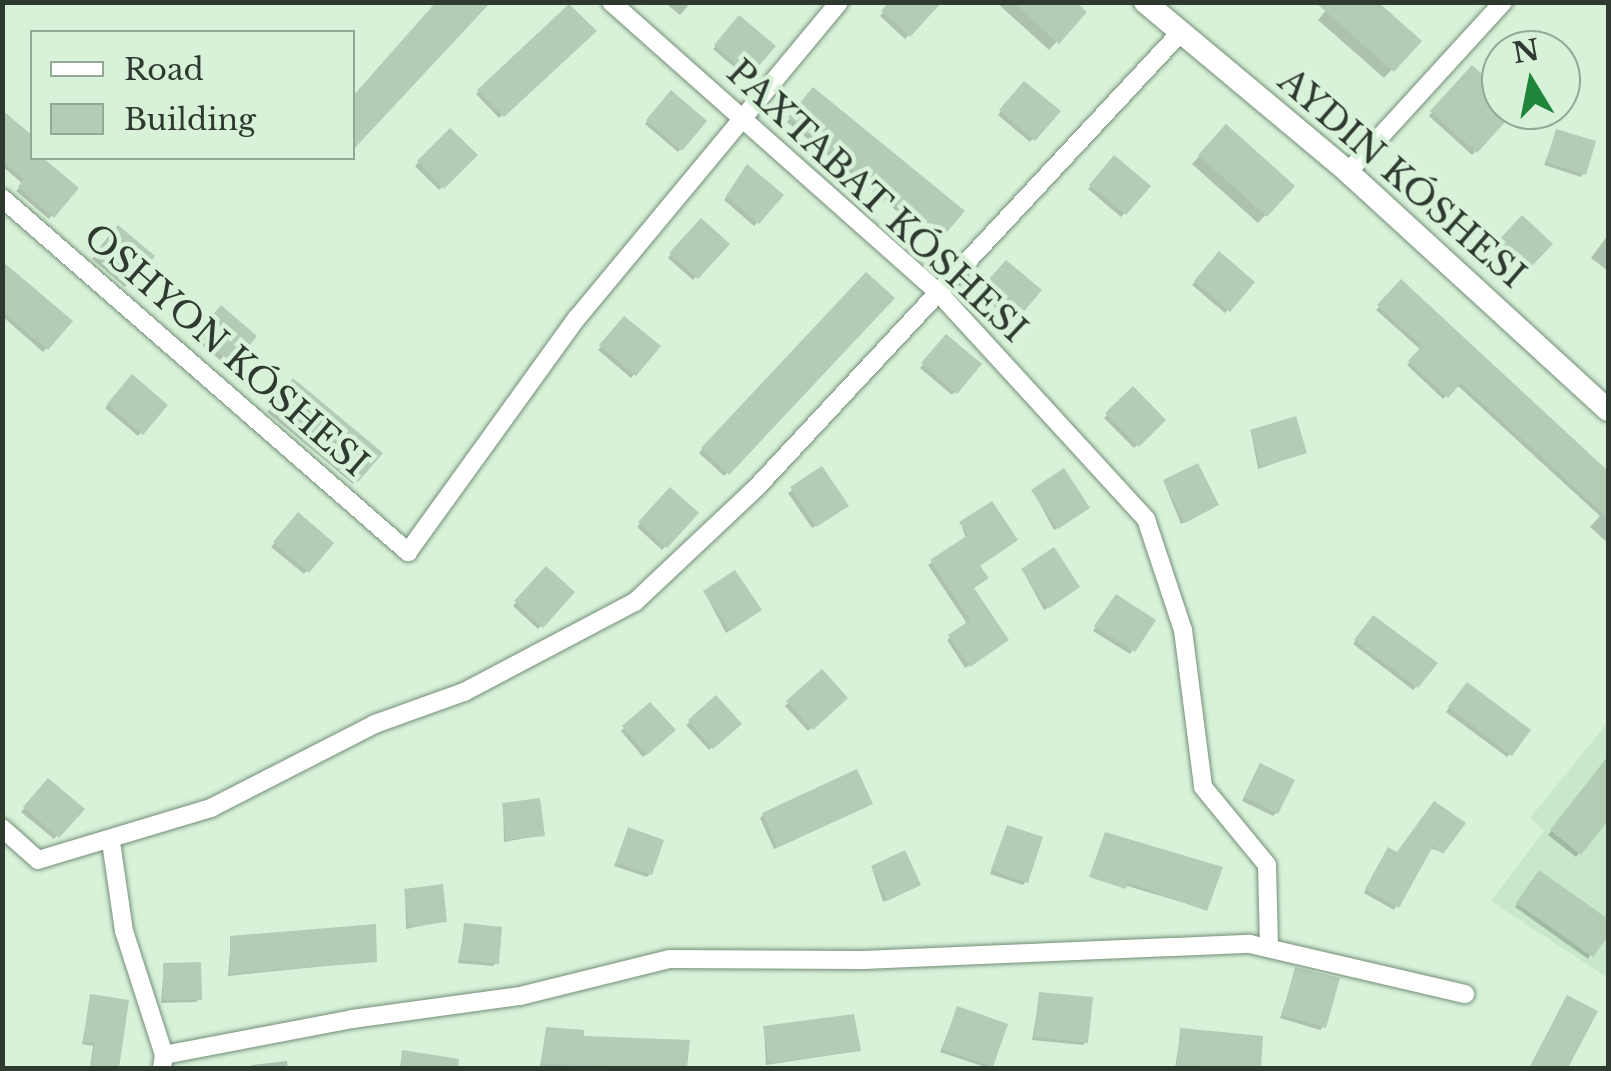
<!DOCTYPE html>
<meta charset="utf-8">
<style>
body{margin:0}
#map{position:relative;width:1611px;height:1071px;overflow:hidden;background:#d8f2da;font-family:"Libre Baskerville",serif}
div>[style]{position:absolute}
.built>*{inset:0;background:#c8e8cb}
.shadow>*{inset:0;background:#0003}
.building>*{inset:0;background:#b2ccb5}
.roads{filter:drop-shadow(0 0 2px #748d76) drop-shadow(0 0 2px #748d76)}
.minor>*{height:18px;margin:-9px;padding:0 9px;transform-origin:9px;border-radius:9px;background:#fff}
.tertiary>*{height:22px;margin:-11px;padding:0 11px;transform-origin:11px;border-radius:11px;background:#fff}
span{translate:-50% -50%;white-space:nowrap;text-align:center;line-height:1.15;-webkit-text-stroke:9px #d8f2da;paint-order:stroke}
.street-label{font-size:35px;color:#2e392f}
.frame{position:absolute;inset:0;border:5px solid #2e392f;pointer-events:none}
.legend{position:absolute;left:30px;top:30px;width:325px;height:130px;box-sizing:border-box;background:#d8f2da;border:2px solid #94a896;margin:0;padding:12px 18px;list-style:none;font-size:30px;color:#2e392f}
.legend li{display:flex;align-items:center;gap:20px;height:50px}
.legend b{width:50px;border:2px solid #94a896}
.north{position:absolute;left:1481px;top:30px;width:100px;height:100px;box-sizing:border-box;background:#d8f2da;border:2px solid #94a896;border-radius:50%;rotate:350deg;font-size:28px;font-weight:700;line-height:40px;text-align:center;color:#2e392f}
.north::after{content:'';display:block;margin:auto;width:35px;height:45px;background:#1f853a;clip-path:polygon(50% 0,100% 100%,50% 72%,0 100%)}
</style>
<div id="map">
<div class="built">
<i style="clip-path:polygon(1608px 722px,1608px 978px,1491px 901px,1544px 831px,1530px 818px)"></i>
</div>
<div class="shadow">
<i style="clip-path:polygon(664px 2px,691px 2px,680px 15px)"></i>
<i style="clip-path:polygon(892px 2px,939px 2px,905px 39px,880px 16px)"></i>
<i style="clip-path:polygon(996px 2px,1072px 2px,1083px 12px,1049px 50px)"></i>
<i style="clip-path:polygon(1333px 2px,1418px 41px,1384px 78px,1318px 20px)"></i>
<i style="clip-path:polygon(569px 7px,593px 31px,499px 118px,476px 94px)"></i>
<i style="clip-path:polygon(739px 18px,772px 46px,746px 77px,713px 49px)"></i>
<i style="clip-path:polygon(1472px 69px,1501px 95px,1501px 110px,1513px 110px,1472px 155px,1429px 116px)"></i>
<i style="clip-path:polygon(1024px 84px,1057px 111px,1030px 142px,998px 115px)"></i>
<i style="clip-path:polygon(813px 91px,961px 211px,935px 242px,787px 122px)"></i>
<i style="clip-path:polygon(671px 94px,704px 121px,678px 152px,645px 124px)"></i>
<i style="clip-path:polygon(2px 114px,32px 158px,76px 188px,49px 219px,16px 191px,23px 184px,2px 166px)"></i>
<i style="clip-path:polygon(1226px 127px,1292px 186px,1258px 223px,1192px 164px)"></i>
<i style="clip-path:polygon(450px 131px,474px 155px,439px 190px,415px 166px)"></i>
<i style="clip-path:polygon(1557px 132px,1584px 173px,1581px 177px,1544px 165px)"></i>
<i style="clip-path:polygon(1114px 159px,1147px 186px,1121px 217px,1088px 189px)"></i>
<i style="clip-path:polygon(745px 170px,781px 195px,754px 226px,724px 200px)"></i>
<i style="clip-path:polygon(1522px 219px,1549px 244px,1524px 271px,1497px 246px)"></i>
<i style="clip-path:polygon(701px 221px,726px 244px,693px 280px,668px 258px)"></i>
<i style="clip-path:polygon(118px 228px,151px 256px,125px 287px,92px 259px)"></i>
<i style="clip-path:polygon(1608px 235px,1608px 271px,1591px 258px)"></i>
<i style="clip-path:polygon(1219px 255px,1252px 283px,1225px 313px,1192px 285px)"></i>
<i style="clip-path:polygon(2px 262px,70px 321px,43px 352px,2px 316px)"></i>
<i style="clip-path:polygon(1006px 263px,1039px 291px,1012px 321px,979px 294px)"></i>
<i style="clip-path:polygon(866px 276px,891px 298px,724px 476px,699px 453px)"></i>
<i style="clip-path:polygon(1401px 283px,1608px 472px,1608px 543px,1590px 527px,1600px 516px,1457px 385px,1443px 399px,1407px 365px,1421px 350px,1376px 310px)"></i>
<i style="clip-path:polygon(221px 308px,254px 336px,228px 367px,195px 339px)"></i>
<i style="clip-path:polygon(624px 319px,657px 347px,631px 378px,598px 350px)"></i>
<i style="clip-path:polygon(946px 337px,979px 364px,952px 395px,920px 368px)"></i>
<i style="clip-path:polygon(132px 378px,165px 405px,138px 436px,105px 408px)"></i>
<i style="clip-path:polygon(293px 381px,379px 453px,353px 484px,267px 412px)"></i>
<i style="clip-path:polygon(1133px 389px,1163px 420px,1134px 448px,1104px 418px)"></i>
<i style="clip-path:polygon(1251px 432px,1304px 453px,1258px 469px)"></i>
<i style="clip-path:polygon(821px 470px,842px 509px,812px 528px,788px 493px)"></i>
<i style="clip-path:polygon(1164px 482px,1213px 508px,1181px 524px)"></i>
<i style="clip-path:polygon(670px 491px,695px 513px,662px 550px,637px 527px)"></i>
<i style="clip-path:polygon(1033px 491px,1084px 511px,1054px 530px)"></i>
<i style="clip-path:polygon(298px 516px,331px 544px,304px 574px,271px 547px)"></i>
<i style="clip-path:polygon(961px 524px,1012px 543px,978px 566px,971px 588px,1003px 643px,965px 668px,947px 640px,968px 625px,928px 565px,966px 539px)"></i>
<i style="clip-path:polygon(546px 570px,571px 593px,538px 629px,513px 606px)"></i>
<i style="clip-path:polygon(1023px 571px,1074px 590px,1044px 610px)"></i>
<i style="clip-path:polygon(705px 593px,755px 612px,726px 633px)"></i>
<i style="clip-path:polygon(1113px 600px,1152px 620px,1130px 654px,1093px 631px)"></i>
<i style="clip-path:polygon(1370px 621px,1416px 687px,1413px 690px,1353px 644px)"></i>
<i style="clip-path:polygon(822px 672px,845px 697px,808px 731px,785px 706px)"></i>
<i style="clip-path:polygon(1464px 688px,1510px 754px,1507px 757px,1446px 712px)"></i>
<i style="clip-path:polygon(716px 699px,738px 724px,709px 750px,686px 725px)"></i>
<i style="clip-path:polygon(650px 705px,672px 730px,643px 757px,621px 731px)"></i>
<i style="clip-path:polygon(1608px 760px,1608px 817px,1576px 857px,1548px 835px)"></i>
<i style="clip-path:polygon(1257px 769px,1276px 813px,1273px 816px,1242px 801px)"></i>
<i style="clip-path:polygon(48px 781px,81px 809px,54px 839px,21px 812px)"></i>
<i style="clip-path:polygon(870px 804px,774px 849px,760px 818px,763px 815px)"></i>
<i style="clip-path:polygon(503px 806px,542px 835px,504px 842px)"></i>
<i style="clip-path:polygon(1431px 807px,1442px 852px,1429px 848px,1394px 910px,1364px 893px,1386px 854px,1397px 855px)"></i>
<i style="clip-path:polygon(1007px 828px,1026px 881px,1023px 885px,990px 874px)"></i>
<i style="clip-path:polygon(628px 830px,650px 874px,647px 877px,614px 866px)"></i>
<i style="clip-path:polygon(1105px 835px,1205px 909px,1090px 875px)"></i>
<i style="clip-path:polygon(872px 868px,918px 885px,883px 902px)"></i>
<i style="clip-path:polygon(1539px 873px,1608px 922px,1588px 959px,1515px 907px)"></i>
<i style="clip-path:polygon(405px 892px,445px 921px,406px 929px)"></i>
<i style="clip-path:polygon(465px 925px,496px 963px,493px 966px,458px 963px)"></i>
<i style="clip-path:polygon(231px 939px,374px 961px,228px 976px)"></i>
<i style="clip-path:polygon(164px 965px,199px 999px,196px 1002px,161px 1003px)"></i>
<i style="clip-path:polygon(1296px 970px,1324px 1026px,1320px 1030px,1280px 1018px)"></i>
<i style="clip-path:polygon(1040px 994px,1086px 1042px,1083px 1045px,1032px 1040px)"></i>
<i style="clip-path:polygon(91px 997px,126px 1002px,116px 1068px,90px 1068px,93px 1046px,82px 1044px)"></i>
<i style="clip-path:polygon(958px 1009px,991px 1066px,988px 1068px,940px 1052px)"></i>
<i style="clip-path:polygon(764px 1029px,858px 1051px,766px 1065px)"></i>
<i style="clip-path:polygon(546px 1030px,581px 1039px,687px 1042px,685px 1068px,540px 1067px)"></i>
<i style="clip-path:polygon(1181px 1030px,1261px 1038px,1259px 1068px,1175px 1068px)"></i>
<i style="clip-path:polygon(287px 1061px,288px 1068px,249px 1068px,252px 1065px)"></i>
</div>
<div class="building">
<i style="clip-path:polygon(436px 2px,491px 2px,352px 151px,352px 97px)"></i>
<i style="clip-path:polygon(889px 2px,942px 2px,910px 37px,881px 11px)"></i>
<i style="clip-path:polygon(1013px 2px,1076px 2px,1087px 12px,1059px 44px)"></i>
<i style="clip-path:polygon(1315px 2px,1378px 2px,1422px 41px,1394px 72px)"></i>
<i style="clip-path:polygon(569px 4px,597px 31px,504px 117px,477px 90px)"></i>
<i style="clip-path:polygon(739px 15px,776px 46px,750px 76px,714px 45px)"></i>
<i style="clip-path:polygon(1472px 65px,1501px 91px,1501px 110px,1516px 110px,1477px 153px,1430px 111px)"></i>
<i style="clip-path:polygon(1024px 81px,1061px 111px,1035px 141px,999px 110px)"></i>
<i style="clip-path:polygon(813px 87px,965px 211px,940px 240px,788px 117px)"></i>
<i style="clip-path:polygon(671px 90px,707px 121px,682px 151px,646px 120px)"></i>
<i style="clip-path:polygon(2px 110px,32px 135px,32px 158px,43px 158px,79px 188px,54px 218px,18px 187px,24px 179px,2px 161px)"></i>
<i style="clip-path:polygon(1226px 124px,1295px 186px,1267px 217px,1198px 155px)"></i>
<i style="clip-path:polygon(450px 128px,478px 155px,444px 189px,417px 161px)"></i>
<i style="clip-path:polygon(1556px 129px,1596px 141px,1586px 175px,1546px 162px)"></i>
<i style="clip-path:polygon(1114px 155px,1151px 186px,1126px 215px,1089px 185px)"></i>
<i style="clip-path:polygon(747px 164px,784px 195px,759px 224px,726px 196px)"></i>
<i style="clip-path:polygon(1522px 215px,1553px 244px,1529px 269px,1498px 241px)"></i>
<i style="clip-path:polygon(701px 218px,730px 244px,698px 279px,669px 253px)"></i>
<i style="clip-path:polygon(118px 225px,155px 256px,130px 286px,93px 255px)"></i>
<i style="clip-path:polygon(1219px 251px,1255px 282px,1230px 312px,1194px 281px)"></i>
<i style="clip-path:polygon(1006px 260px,1042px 290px,1017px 320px,980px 289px)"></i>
<i style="clip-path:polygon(2px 261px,73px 321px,48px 350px,2px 312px)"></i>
<i style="clip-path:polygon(866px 272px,895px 298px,729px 475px,701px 448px)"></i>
<i style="clip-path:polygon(1401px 279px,1608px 471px,1608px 518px,1461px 383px,1448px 398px,1408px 361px,1422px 346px,1377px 305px)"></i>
<i style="clip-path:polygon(221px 305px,257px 336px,233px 365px,196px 334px)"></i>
<i style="clip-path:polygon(624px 316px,661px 346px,636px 376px,599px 345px)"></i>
<i style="clip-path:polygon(946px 334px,982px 364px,957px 394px,921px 363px)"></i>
<i style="clip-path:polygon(132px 374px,168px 405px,143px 435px,107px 404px)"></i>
<i style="clip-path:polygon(293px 378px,383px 453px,358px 482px,268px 407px)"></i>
<i style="clip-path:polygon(1133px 386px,1166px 420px,1139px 447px,1105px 413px)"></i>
<i style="clip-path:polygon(1296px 416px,1307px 453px,1261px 467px,1250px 430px)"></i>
<i style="clip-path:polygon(1198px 463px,1219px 505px,1185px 523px,1163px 480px)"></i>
<i style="clip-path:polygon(822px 466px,849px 506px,816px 527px,790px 487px)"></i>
<i style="clip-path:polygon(1064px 468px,1090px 508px,1058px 529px,1031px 490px)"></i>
<i style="clip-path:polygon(670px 487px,699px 513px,667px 548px,638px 522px)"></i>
<i style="clip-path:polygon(992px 501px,1018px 540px,980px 566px,989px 578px,974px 588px,1009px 640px,970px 667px,948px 635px,970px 620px,930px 560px,968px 535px,959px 522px)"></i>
<i style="clip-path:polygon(298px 512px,334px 543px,309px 573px,273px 542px)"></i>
<i style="clip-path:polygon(1054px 547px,1080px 587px,1048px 609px,1021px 569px)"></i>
<i style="clip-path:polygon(546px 566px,575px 592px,543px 628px,514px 601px)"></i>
<i style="clip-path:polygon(735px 570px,762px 610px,730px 631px,703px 591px)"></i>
<i style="clip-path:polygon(1116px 594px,1156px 620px,1135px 652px,1094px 626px)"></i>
<i style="clip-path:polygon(1373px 615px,1438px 663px,1418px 688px,1354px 640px)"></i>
<i style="clip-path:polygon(822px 669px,848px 698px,813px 730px,786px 701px)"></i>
<i style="clip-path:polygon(1467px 682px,1531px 730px,1512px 756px,1448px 707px)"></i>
<i style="clip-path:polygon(716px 695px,742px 724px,713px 749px,688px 720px)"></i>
<i style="clip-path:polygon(650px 702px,676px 730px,647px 755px,622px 726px)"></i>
<i style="clip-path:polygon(1608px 756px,1608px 821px,1581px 855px,1550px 830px)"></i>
<i style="clip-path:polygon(1260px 763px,1295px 780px,1278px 814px,1244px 797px)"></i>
<i style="clip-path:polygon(857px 769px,873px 804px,777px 848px,762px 813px)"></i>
<i style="clip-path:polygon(48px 778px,85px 809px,59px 838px,23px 807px)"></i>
<i style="clip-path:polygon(540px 798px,545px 836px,506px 840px,502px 803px)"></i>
<i style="clip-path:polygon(1434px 801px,1466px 823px,1443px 854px,1433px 846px,1399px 908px,1365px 889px,1388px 847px,1397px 852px)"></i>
<i style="clip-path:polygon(1007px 825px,1043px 837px,1028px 883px,991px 870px)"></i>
<i style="clip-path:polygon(628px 827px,664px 840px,652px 875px,616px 863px)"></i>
<i style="clip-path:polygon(1105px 832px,1223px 867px,1207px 911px,1128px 883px,1126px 889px,1089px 877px)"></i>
<i style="clip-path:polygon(905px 850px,921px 885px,887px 901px,871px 866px)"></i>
<i style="clip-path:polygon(1539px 870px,1608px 919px,1608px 936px,1593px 957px,1516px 903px)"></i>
<i style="clip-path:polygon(443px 884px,447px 922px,409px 927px,404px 889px)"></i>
<i style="clip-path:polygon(464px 923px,502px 927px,499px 964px,460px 960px)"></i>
<i style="clip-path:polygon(376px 924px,377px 962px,230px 974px,230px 936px)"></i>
<i style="clip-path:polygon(201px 962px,202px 1000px,163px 1000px,163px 963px)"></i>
<i style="clip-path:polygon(1295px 967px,1340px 978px,1326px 1028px,1282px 1015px)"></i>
<i style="clip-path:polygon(1039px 992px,1093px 997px,1088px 1043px,1034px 1037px)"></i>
<i style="clip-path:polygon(90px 994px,129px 1000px,119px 1068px,91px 1068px,95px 1043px,83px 1042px)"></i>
<i style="clip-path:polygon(1567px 995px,1598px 1011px,1568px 1068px,1529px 1068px)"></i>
<i style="clip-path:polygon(957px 1006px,1008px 1024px,993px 1067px,942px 1049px)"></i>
<i style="clip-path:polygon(854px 1014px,861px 1051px,769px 1063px,763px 1026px)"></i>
<i style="clip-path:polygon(546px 1027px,584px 1030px,584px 1036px,690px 1040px,687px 1068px,542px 1064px)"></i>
<i style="clip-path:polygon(1180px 1028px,1263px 1036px,1261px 1068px,1177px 1065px)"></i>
<i style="clip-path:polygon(402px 1050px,459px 1059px,458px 1068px,400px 1068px)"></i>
</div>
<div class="roads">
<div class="minor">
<i style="left:611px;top:2px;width:437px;rotate:41.6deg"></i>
<i style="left:938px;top:292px;width:308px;rotate:47.5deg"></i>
<i style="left:1146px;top:519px;width:117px;rotate:71.6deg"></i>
<i style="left:1183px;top:630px;width:158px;rotate:82.7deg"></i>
<i style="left:1203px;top:787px;width:101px;rotate:50.6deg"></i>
<i style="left:1267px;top:865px;width:80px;rotate:88.6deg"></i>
<i style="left:1348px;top:172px;width:230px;rotate:-47.6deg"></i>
<i style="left:2px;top:198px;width:539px;rotate:41.09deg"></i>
<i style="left:408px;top:552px;width:289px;rotate:-54.2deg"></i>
<i style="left:577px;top:318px;width:410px;rotate:-50.3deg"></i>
<i style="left:2px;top:828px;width:48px;rotate:41.6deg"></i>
<i style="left:38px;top:860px;width:181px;rotate:-16.7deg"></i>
<i style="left:211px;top:808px;width:184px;rotate:-27.1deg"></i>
<i style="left:375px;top:724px;width:95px;rotate:-19.8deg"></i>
<i style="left:464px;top:692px;width:193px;rotate:-27.8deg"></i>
<i style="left:635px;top:602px;width:168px;rotate:-43.3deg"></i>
<i style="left:757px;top:487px;width:621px;rotate:-47.02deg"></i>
<i style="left:111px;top:842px;width:90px;rotate:81.7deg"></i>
<i style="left:124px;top:931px;width:130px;rotate:72.1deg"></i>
<i style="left:164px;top:1055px;width:13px;rotate:99deg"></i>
<i style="left:164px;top:1055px;width:191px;rotate:-10.8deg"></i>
<i style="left:352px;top:1019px;width:170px;rotate:-7.8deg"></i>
<i style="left:520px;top:996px;width:154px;rotate:-13.9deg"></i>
<i style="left:669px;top:959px;width:194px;rotate:0.3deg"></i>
<i style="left:863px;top:960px;width:387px;rotate:-2.4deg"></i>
<i style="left:1250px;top:944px;width:221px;rotate:13.1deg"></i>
</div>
<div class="tertiary">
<i style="left:1145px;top:2px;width:265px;rotate:39.9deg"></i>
<i style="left:1348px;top:172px;width:352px;rotate:42.5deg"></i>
</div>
</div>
<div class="street-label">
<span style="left:1402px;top:178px;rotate:41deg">AYDIN KÓSHESI</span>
<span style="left:877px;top:201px;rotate:43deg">PAXTABAT KÓSHESI</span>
<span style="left:226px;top:350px;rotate:41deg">OSHYON KÓSHESI</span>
</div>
<div class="frame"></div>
<ul class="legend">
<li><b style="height:12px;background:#fff"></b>Road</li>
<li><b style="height:28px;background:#b2ccb5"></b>Building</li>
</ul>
<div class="north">N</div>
</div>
